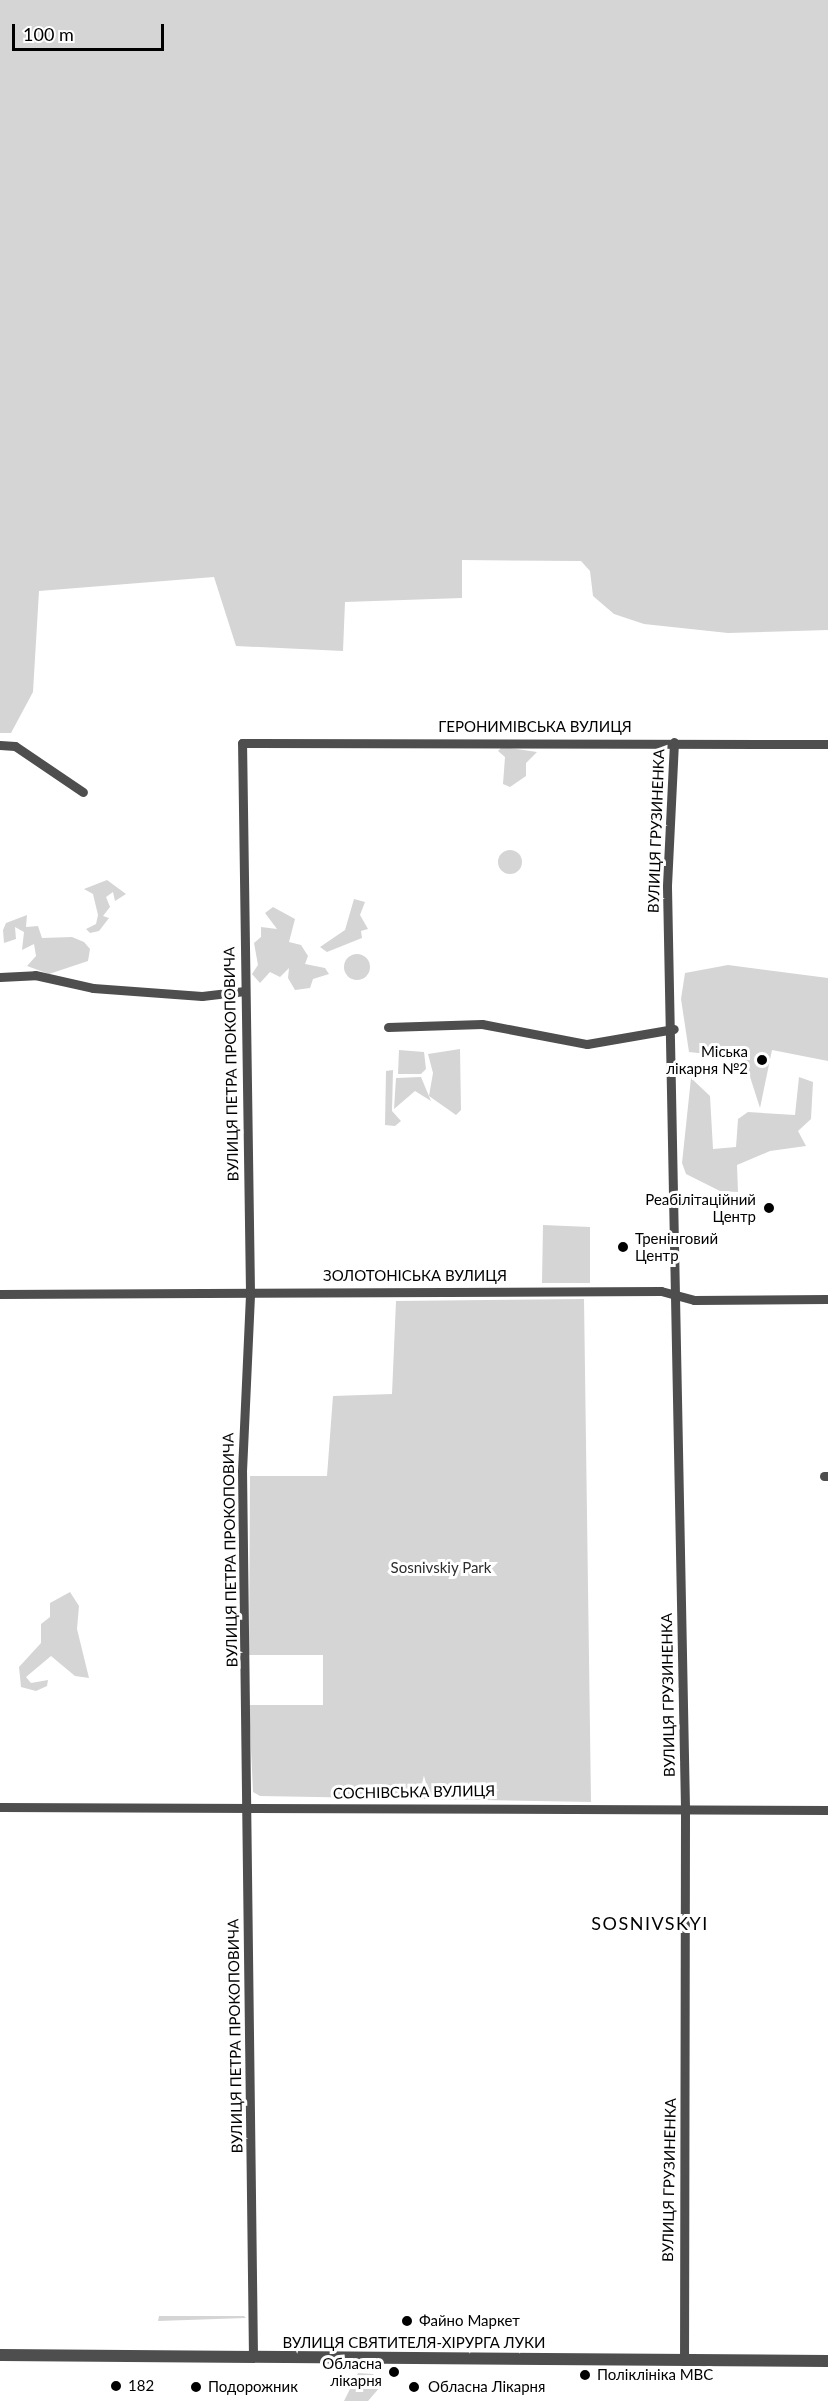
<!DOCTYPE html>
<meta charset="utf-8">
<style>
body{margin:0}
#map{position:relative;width:828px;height:2401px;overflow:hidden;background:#fff;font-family:Lato,sans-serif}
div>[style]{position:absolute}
.green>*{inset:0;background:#d5d5d5}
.round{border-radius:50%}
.minor>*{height:9px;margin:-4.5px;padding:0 4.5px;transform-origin:4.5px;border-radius:4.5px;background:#4e4e4e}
.tertiary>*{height:12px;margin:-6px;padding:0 6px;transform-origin:6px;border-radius:6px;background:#4e4e4e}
.dots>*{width:16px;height:16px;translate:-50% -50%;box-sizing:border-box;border:3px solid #fff;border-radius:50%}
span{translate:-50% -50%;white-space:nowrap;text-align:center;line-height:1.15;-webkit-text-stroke:6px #fff;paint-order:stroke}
.street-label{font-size:15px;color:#000}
.poi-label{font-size:15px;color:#000}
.right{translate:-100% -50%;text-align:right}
.left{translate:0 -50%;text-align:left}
.park-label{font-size:15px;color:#2c2c2c}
.quarter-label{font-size:18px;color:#000;letter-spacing:1.5px}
.scale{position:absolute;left:12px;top:24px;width:152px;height:27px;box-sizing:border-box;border:3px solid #000;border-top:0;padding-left:8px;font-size:18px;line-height:21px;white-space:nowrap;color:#000;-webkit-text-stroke:4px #fff;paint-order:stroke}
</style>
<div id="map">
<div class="green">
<i style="clip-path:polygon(0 0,828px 0,828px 630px,728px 633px,644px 624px,614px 614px,593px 596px,590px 571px,581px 561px,462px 560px,462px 598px,345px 602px,343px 651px,236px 646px,214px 577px,39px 591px,33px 692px,11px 733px,0 733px)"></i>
<i style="clip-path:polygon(502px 747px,537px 752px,526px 763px,526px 776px,510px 787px,503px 784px,505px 757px,498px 751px)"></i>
<i class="round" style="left:498px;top:850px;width:24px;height:24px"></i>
<i style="clip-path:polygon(107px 880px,126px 894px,115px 901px,113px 892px,106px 897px,110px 907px,103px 916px,109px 918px,99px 931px,90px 933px,86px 929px,96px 924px,98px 915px,93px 894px,84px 889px)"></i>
<i style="clip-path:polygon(354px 899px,365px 902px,360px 915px,368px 929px,361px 931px,362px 938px,327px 952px,320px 947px,345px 930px)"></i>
<i style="clip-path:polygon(273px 907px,295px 919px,289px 942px,301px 945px,308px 956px,305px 964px,325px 968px,329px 974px,313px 979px,310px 988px,295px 990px,288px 978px,289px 968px,280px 977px,270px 972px,260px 983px,252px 974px,258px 965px,254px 943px,261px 937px,261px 927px,277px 929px,265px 913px)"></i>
<i style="clip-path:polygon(27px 915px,26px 927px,38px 926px,42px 938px,72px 937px,84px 942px,90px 949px,88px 961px,49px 974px,27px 966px,36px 956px,34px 944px,22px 950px,24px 932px,15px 927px,16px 939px,4px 943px,3px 930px,6px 923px)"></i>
<i class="round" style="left:344px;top:954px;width:26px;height:26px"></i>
<i style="clip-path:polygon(728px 965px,828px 978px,828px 1061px,772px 1050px,760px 1108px,744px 1058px,689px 1052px,681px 999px,685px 973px)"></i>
<i style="clip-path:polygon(460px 1049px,461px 1110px,456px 1115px,429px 1096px,433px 1073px,428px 1054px)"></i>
<i style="clip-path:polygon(399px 1050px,424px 1052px,426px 1069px,421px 1074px,398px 1074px)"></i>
<i style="clip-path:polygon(393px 1070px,392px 1111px,401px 1121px,395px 1126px,385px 1125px,386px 1071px)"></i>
<i style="clip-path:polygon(421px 1077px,431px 1101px,415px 1091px,394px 1109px,396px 1078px)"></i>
<i style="clip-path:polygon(799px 1077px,813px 1082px,811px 1119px,798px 1131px,806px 1146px,770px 1151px,737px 1165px,738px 1192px,720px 1191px,686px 1174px,682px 1163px,691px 1078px,710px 1096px,713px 1149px,736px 1147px,738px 1119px,748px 1112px,795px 1115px)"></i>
<i style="clip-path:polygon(543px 1225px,590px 1227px,590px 1283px,542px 1283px)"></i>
<i style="clip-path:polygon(584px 1299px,591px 1802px,260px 1796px,253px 1792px,249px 1705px,323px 1705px,323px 1655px,249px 1655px,250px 1476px,327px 1476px,333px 1396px,392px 1394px,396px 1301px)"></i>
<i style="clip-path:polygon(70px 1592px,79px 1606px,77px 1629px,89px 1678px,75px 1676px,51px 1656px,26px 1677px,31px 1683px,48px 1680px,47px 1686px,36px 1691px,21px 1687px,19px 1667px,41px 1643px,41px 1624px,50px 1617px,50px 1603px)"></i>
<i style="clip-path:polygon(159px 2316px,244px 2316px,246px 2318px,158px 2321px)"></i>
<i style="clip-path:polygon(358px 2373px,373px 2374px,381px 2386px,368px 2401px,344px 2401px)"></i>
</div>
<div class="minor">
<i style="left:674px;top:742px;width:145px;rotate:92.8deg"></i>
<i style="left:667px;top:887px;width:923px;rotate:88.88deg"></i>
<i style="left:685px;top:1810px;width:551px;rotate:90.1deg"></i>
<i style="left:0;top:745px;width:15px;rotate:4deg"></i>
<i style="left:15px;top:746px;width:82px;rotate:34.1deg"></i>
<i style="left:0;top:977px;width:35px;rotate:-3deg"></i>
<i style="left:35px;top:975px;width:59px;rotate:12.6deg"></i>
<i style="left:93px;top:988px;width:109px;rotate:4.2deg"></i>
<i style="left:202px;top:996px;width:43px;rotate:-6.6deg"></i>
<i style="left:388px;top:1027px;width:94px;rotate:-1.8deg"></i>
<i style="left:482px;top:1024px;width:107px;rotate:10.8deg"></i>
<i style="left:587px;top:1044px;width:88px;rotate:-9.8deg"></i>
<i style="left:0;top:1294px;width:661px;rotate:-0.26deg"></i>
<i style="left:661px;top:1291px;width:34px;rotate:15deg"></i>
<i style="left:694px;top:1300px;width:134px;rotate:-0.4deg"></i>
<i style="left:824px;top:1476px;width:4px"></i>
<i style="left:0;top:1807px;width:828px;rotate:0.21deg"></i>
<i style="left:253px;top:2357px;width:886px;rotate:-90.71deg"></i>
<i style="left:242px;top:1471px;width:179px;rotate:-87.4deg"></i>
<i style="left:250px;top:1292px;width:549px;rotate:-90.83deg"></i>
<i style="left:242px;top:743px;width:586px;rotate:0.1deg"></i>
</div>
<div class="tertiary">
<i style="left:0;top:2355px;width:828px;rotate:0.42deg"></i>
</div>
<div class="dots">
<i style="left:762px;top:1060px;background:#000"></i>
<i style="left:769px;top:1208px;background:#000"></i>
<i style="left:623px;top:1247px;background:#000"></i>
<i style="left:407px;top:2321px;background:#000"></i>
<i style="left:394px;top:2372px;background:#000"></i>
<i style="left:585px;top:2375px;background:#000"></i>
<i style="left:116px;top:2386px;background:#000"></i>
<i style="left:196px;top:2387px;background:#000"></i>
<i style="left:414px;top:2387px;background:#000"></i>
</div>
<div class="street-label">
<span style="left:535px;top:727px">ГЕРОНИМІВСЬКА ВУЛИЦЯ</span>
<span style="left:656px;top:831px;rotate:-88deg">ВУЛИЦЯ ГРУЗИНЕНКА</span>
<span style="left:231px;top:1064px;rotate:-91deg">ВУЛИЦЯ ПЕТРА ПРОКОПОВИЧА</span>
<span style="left:415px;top:1276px">ЗОЛОТОНІСЬКА ВУЛИЦЯ</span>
<span style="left:230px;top:1550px;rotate:-91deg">ВУЛИЦЯ ПЕТРА ПРОКОПОВИЧА</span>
<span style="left:668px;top:1695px;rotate:-91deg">ВУЛИЦЯ ГРУЗИНЕНКА</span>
<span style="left:414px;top:1792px;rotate:-1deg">СОСНІВСЬКА ВУЛИЦЯ</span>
<span style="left:235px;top:2036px;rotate:-91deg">ВУЛИЦЯ ПЕТРА ПРОКОПОВИЧА</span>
<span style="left:669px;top:2180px;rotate:-89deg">ВУЛИЦЯ ГРУЗИНЕНКА</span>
<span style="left:414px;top:2343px">ВУЛИЦЯ СВЯТИТЕЛЯ-ХІРУРГА ЛУКИ</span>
</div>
<div class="poi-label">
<span class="right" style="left:748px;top:1060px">Міська<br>лікарня №2</span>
<span class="right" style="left:756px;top:1208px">Реабілітаційний<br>Центр</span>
<span class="left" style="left:635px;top:1247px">Тренінговий<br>Центр</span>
<span class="left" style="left:419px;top:2321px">Файно Маркет</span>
<span class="right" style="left:382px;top:2372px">Обласна<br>лікарня</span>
<span class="left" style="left:597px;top:2375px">Поліклініка МВС</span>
<span class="left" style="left:128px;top:2386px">182</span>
<span class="left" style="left:208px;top:2387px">Подорожник</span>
<span class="left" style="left:428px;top:2387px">Обласна Лікарня</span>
</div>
<div class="park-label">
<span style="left:441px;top:1568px">Sosnivskiy Park</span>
</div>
<div class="quarter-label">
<span style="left:650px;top:1923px">SOSNIVSKYI</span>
</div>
<div class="scale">100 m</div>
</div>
